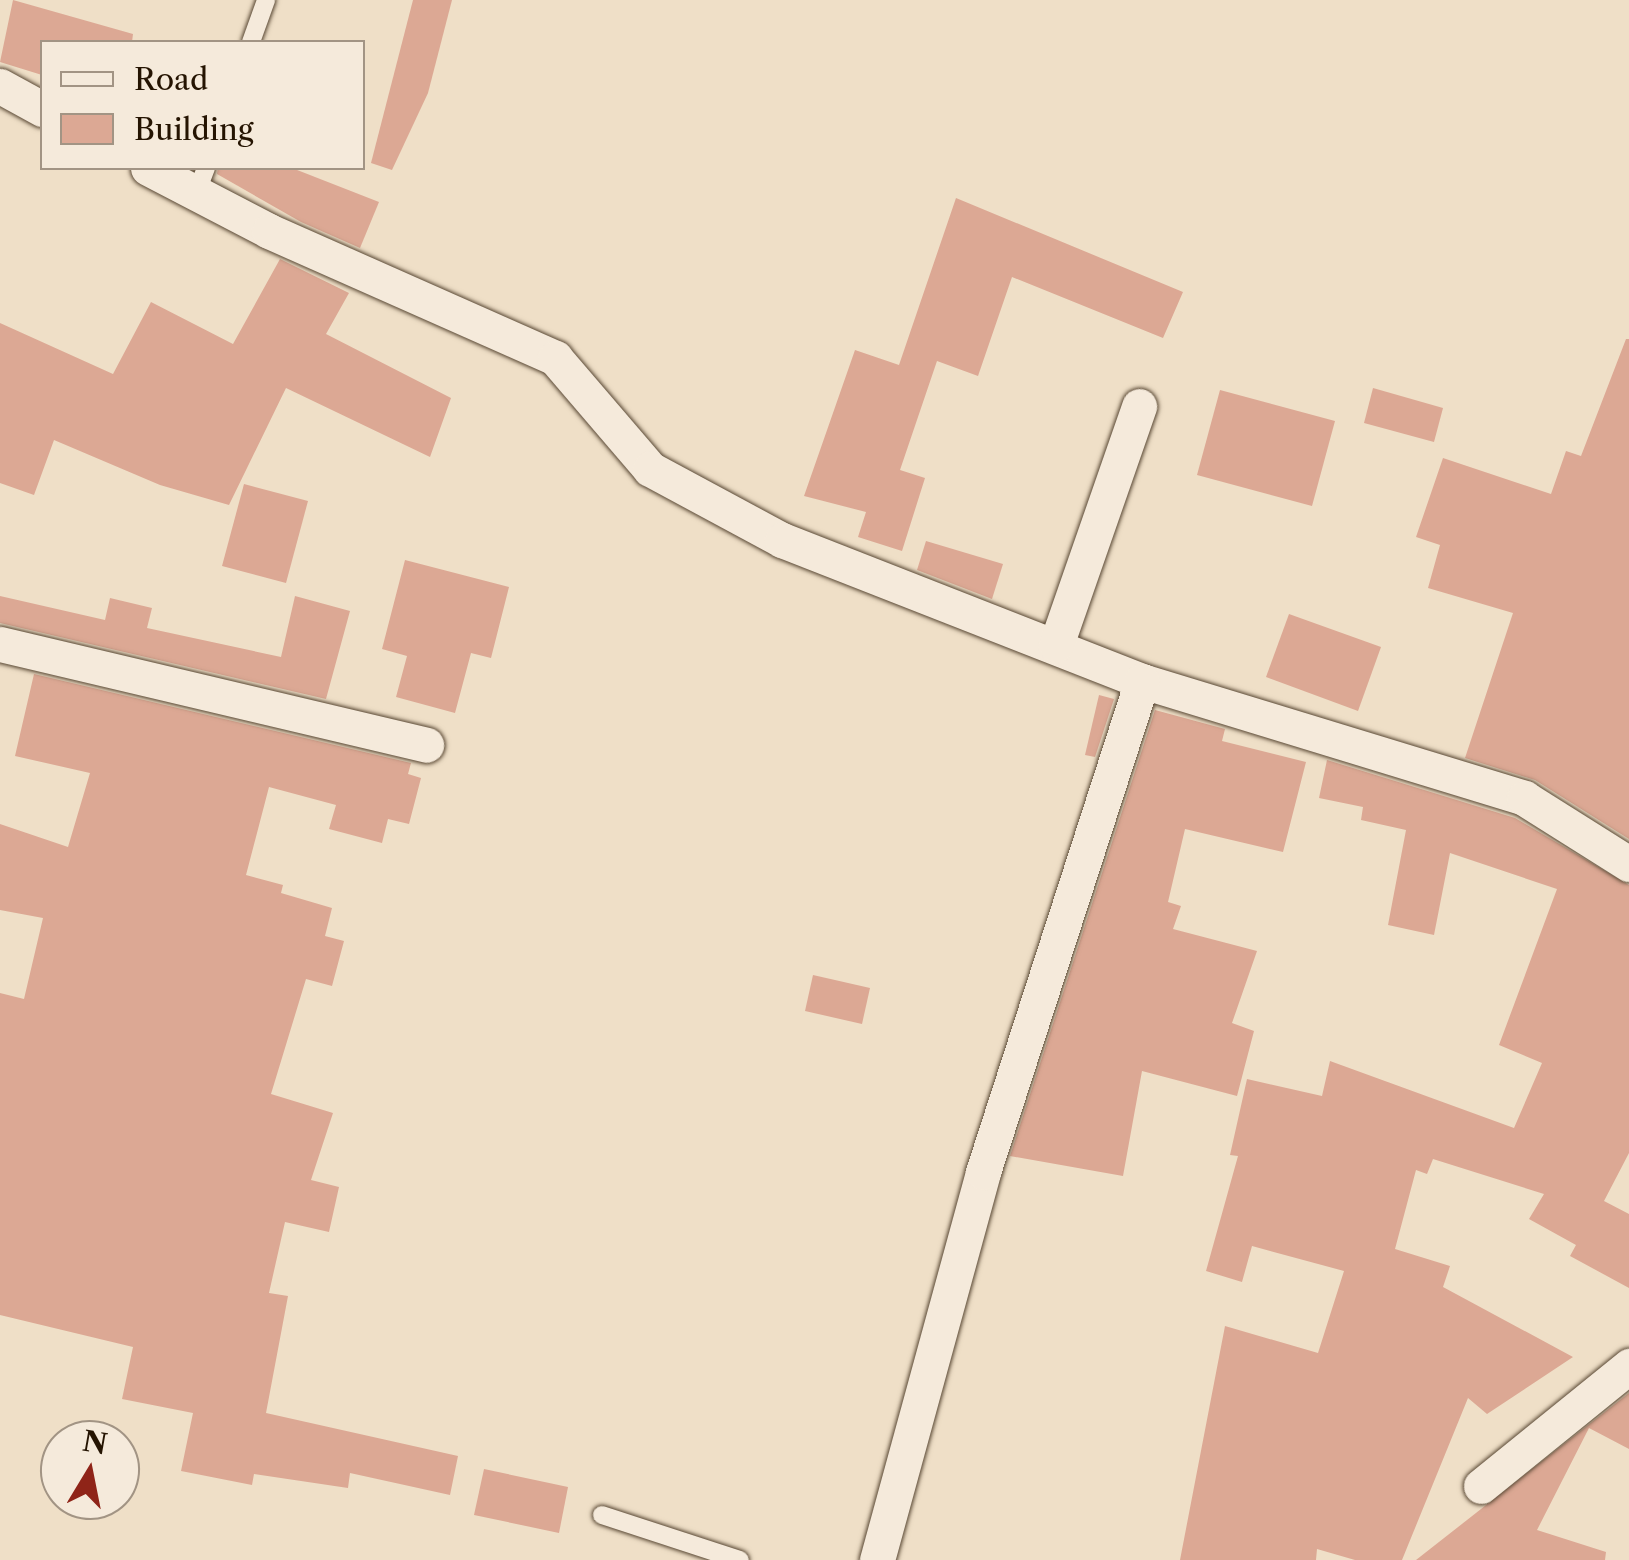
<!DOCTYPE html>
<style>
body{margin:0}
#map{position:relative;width:1629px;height:1560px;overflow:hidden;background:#efdfc7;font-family:"Libre Caslon Text",serif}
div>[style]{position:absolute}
.building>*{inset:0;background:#dca894}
.roads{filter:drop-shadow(0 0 2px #584733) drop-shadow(0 0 2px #584733)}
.lane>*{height:18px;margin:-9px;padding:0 9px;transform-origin:9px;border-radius:9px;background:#f5eadb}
.street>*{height:35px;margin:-17.5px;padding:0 17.5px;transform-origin:17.5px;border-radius:17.5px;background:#f5eadb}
span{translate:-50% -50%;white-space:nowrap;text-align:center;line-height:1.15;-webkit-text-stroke:8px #f5eadb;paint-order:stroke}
.legend{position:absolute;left:40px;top:40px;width:325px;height:130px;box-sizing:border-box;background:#f5eadb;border:2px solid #a29484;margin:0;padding:12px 18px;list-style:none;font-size:30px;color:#251402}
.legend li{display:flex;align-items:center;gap:20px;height:50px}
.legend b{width:50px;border:2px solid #a29484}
.north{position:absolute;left:40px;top:1420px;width:100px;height:100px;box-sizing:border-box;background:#f5eadb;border:2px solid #a29484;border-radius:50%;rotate:10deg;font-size:28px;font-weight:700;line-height:40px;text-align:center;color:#251402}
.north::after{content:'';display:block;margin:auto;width:35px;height:45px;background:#8f2418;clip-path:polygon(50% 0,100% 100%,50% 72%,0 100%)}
</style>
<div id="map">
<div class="building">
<i style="clip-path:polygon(13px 0,133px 34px,132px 42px,42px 42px,42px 75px,0 62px)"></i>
<i style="clip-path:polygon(413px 0,452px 0,428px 93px,392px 170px,371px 163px)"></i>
<i style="clip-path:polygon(218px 168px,292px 168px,379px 202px,360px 248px,301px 222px,217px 174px)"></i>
<i style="clip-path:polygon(956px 198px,1183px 292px,1163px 338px,1012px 277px,978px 376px,937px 361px,900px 470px,925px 478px,902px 551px,858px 537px,866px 512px,804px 496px,855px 350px,899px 365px)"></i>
<i style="clip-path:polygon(280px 259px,349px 293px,326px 334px,451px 398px,430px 457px,286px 388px,229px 505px,160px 485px,54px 440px,34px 495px,0 483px,0 323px,113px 374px,151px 302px,233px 344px)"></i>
<i style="clip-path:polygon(1626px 339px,1629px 339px,1629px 839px,1535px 780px,1465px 758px,1513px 613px,1428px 588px,1440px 545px,1416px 537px,1443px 458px,1551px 494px,1566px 451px,1581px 456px)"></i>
<i style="clip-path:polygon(1373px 388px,1443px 408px,1434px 442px,1364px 423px)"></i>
<i style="clip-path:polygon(1220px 390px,1335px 421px,1312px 506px,1197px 475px)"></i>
<i style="clip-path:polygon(244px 484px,308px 501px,286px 583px,222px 566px)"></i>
<i style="clip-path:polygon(926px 541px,1003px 564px,992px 599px,917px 570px)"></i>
<i style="clip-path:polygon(405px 560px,509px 587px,491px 658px,471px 653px,455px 713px,396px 697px,407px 656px,382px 649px)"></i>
<i style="clip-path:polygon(0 596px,105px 620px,110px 598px,152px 608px,147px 628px,281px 657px,295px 596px,350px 611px,326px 699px,0 623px)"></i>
<i style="clip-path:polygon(1289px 614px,1381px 647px,1358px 711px,1266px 677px)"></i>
<i style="clip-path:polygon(34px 674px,411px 763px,408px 774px,421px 778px,409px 824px,388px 819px,382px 843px,329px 829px,336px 805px,269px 787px,246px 875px,283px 885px,281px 893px,332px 908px,325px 936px,344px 941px,332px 986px,306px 979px,271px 1094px,333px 1113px,311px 1180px,339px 1187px,329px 1232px,285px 1222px,269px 1293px,288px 1296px,266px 1413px,458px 1456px,450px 1495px,350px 1473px,348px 1488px,254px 1474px,252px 1485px,181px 1471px,193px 1413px,122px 1399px,133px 1347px,0 1315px,0 993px,24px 999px,43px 918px,0 910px,0 824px,68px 847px,90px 773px,15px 756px)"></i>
<i style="clip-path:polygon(1099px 695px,1114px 699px,1095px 757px,1085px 755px)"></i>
<i style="clip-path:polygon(1155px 710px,1225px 729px,1222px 741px,1306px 762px,1283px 852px,1185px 829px,1168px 902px,1181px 906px,1173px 929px,1257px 951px,1232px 1023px,1254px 1031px,1237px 1096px,1142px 1071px,1123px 1176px,1010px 1156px)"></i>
<i style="clip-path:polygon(1327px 760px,1515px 818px,1629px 885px,1629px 1153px,1604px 1201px,1629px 1214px,1629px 1288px,1570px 1256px,1576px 1245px,1529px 1219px,1544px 1194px,1433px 1159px,1427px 1174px,1416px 1170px,1395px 1249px,1450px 1266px,1443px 1287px,1573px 1357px,1487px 1414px,1468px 1398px,1402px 1560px,1355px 1560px,1317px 1549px,1316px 1560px,1180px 1560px,1225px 1326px,1318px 1353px,1344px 1271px,1252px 1246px,1242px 1282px,1206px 1271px,1238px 1156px,1230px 1155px,1247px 1079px,1322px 1096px,1330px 1061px,1514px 1128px,1542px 1063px,1499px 1045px,1557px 889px,1450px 853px,1434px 935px,1388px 925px,1406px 830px,1361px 820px,1363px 807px,1319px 798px)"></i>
<i style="clip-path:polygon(813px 975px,870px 988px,862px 1024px,805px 1011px)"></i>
<i style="clip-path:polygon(1629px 1393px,1629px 1449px,1589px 1428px,1537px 1530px,1606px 1552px,1605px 1560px,1416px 1560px)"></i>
<i style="clip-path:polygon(484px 1469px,568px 1487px,559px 1533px,474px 1515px)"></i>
</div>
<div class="roads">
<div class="lane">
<i style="left:251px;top:42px;width:45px;rotate:-70.3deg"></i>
<i style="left:196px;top:194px;width:28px;rotate:-69deg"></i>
<i style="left:602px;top:1515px;width:145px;rotate:18.1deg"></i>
</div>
<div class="street">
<i style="left:0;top:86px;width:48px;rotate:28.7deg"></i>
<i style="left:148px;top:168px;width:136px;rotate:27.5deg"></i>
<i style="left:269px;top:231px;width:313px;rotate:23.9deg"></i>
<i style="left:555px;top:358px;width:146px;rotate:49.4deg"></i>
<i style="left:650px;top:469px;width:150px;rotate:28.3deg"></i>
<i style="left:782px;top:540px;width:387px;rotate:21.4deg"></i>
<i style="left:1142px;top:681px;width:400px;rotate:17deg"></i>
<i style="left:1524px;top:798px;width:124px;rotate:32.2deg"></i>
<i style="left:0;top:644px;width:438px;rotate:13.3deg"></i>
<i style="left:1056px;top:645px;width:253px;rotate:-70.8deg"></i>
<i style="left:1481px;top:1486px;width:191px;rotate:-39deg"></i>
<i style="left:877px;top:1560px;width:402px;rotate:-74.7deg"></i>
<i style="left:983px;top:1172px;width:516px;rotate:-72.06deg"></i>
</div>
</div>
<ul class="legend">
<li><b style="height:12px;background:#f5eadb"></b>Road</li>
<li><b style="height:28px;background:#dca894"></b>Building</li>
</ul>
<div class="north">N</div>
</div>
